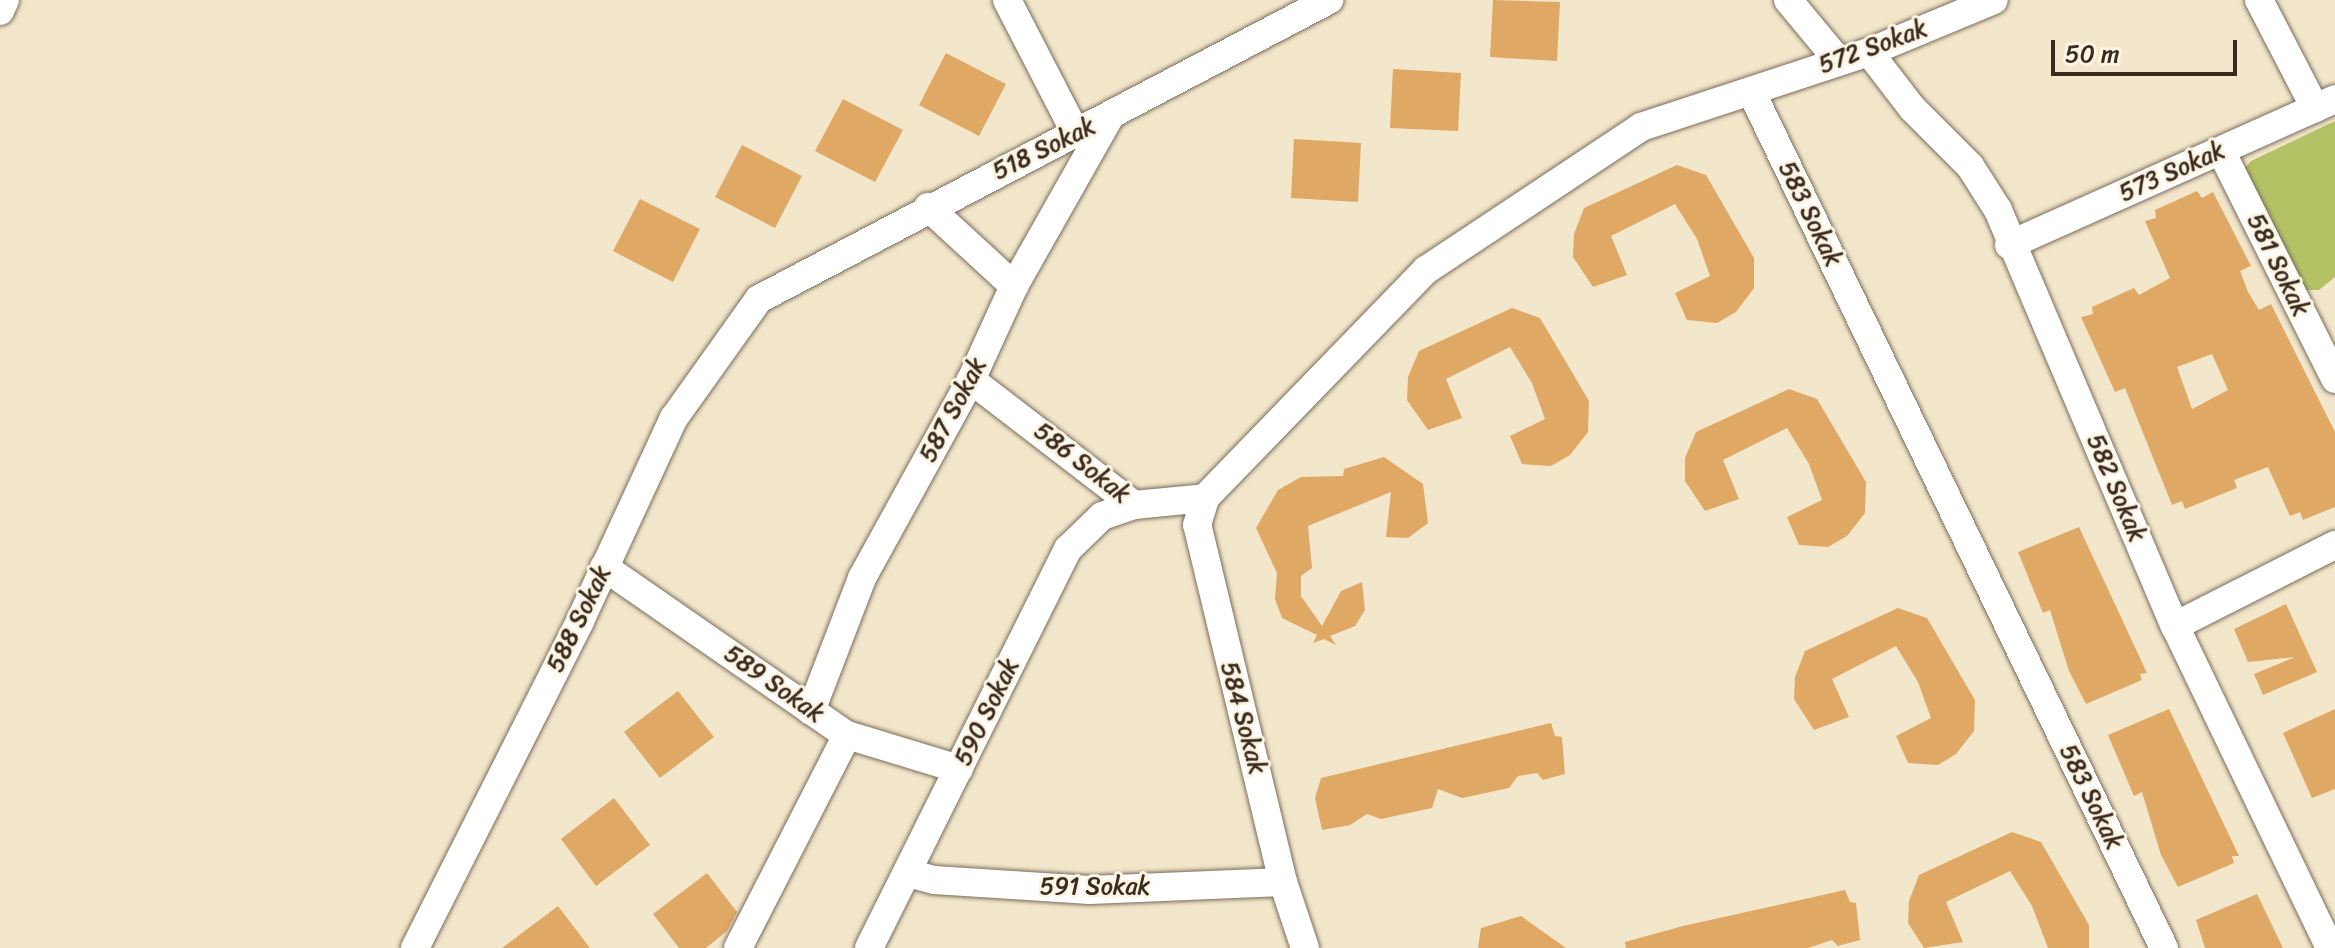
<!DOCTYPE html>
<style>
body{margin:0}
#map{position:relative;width:2335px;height:948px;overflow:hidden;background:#f3e7cb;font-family:Sriracha,sans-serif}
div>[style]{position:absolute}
.green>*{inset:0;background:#b4c265}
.building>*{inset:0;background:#dfa865}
.roads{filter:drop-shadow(0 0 2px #7b6c5b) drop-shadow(0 0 2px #7b6c5b)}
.minor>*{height:28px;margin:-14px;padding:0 14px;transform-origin:14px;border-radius:14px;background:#fff}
span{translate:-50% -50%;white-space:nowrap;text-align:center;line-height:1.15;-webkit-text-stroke:6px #fcf5e5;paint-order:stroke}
.street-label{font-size:24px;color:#3b2a1e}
.scale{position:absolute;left:2051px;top:40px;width:186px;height:36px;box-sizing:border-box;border:4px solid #3b2a1e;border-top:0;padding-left:10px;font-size:24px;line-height:28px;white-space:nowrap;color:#3b2a1e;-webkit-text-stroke:6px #fcf5e5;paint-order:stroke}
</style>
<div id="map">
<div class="green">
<i style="clip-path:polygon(2335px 121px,2335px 277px,2319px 290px,2304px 290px,2242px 171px,2251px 161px)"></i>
</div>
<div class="building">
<i style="clip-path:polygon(1493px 0,1560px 2px,1557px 61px,1490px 57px)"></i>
<i style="clip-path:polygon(946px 53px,1006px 84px,979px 136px,919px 105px)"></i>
<i style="clip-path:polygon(1393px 69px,1461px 73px,1458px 131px,1390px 128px)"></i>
<i style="clip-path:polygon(843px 99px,903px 130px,875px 182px,815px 151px)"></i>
<i style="clip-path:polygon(1294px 139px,1361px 143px,1358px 202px,1291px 198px)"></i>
<i style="clip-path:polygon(742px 145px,802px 176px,775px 228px,715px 197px)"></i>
<i style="clip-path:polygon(1677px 165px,1706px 175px,1754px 258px,1754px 288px,1736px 312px,1717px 323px,1687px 320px,1675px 293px,1710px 276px,1697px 239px,1675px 204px,1611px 236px,1627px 275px,1593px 287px,1573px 257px,1574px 234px,1584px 208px)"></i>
<i style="clip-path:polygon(evenodd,2197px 191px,2202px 198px,2213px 192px,2251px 266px,2240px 271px,2248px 292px,2259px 310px,2271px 304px,2335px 432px,2335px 507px,2303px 520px,2300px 512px,2290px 516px,2268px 467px,2234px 480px,2237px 488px,2185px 509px,2182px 501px,2172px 505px,2125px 388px,2115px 392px,2081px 317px,2093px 314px,2092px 307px,2134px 288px,2139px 295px,2170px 278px,2145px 221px,2156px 218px,2155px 210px,2197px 191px,2212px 354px,2228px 390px,2192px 409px,2177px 367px,2212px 354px)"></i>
<i style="clip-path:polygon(640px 199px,700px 229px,673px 282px,613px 251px)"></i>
<i style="clip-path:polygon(1512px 308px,1540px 318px,1589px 401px,1588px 432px,1570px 455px,1551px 466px,1522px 464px,1510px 436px,1545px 419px,1532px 383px,1510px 347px,1446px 379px,1462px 418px,1428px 430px,1407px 400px,1408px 377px,1419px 351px)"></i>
<i style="clip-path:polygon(1789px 389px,1817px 399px,1866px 482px,1865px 513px,1847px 536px,1828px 547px,1799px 545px,1787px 517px,1822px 500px,1809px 464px,1787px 428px,1723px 460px,1739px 499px,1705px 511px,1685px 481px,1685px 458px,1696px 432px)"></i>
<i style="clip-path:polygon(1384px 457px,1423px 484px,1428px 523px,1408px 538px,1386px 537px,1391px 492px,1308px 526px,1312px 568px,1301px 576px,1301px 596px,1322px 626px,1341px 591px,1362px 582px,1365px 610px,1355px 626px,1330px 636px,1336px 645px,1324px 639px,1313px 643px,1317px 635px,1282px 618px,1275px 599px,1277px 573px,1256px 528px,1278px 490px,1301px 477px,1343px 476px,1344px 469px)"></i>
<i style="clip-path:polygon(2079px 527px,2147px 673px,2140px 674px,2142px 680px,2086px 704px,2069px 671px,2050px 610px,2043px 613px,2018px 552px)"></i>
<i style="clip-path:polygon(2286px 604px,2317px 672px,2263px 695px,2254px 674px,2295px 657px,2248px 662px,2234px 629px)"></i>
<i style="clip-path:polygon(1898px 608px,1927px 618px,1975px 700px,1974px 731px,1956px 754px,1938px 765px,1908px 763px,1896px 736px,1931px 718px,1918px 682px,1896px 646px,1832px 679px,1849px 717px,1814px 730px,1794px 699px,1795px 677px,1805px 651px)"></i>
<i style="clip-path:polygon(678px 691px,714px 737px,660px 778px,624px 732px)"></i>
<i style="clip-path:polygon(2169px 709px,2239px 856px,2232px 856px,2234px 863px,2178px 887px,2161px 855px,2142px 792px,2134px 796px,2108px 735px)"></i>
<i style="clip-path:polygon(2335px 709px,2335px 789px,2312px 798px,2283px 733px)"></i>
<i style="clip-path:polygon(1551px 723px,1555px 736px,1562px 737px,1565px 774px,1543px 780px,1537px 773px,1518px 776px,1509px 788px,1462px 798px,1438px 789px,1432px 808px,1381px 819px,1367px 814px,1350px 825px,1322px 830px,1315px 798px,1321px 778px)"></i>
<i style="clip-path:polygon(614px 798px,650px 845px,596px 886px,561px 839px)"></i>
<i style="clip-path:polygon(2012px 832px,2041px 842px,2089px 925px,2089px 948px,2048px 948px,2032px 906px,2010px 871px,1946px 902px,1963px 942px,1924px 948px,1908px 923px,1909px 901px,1919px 875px)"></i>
<i style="clip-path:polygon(707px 873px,737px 912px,727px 931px,706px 948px,679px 948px,653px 914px)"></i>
<i style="clip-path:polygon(1845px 890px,1850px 902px,1856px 903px,1860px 940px,1838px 946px,1832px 940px,1808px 948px,1626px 948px,1625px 942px,1683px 926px)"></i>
<i style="clip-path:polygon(2257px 894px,2283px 948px,2205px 948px,2196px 920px)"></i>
<i style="clip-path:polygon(558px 906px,590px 948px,502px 948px)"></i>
<i style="clip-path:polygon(1521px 916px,1566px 948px,1478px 948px,1481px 928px)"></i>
</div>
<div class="roads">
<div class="minor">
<i style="left:1007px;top:0;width:148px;rotate:62.7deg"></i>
<i style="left:1788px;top:0;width:77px;rotate:50.3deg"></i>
<i style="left:2259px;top:0;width:122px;rotate:62.6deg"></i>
<i style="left:0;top:11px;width:12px;rotate:-66deg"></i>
<i style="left:1869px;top:52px;width:71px;rotate:52.5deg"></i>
<i style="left:1912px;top:108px;width:82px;rotate:45deg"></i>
<i style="left:1970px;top:166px;width:52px;rotate:57.5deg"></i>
<i style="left:1998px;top:210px;width:452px;rotate:67deg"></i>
<i style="left:2175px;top:626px;width:357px;rotate:64.3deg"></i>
<i style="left:1751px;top:91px;width:951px;rotate:64.27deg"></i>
<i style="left:2221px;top:151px;width:255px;rotate:63.4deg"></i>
<i style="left:928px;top:207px;width:117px;rotate:42.6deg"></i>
<i style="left:2009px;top:245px;width:357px;rotate:-24.1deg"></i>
<i style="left:971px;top:380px;width:205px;rotate:37.5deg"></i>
<i style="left:604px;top:567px;width:295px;rotate:34.7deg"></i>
<i style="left:847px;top:735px;width:117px;rotate:16.9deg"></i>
<i style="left:2175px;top:626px;width:179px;rotate:-26.9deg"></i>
<i style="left:811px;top:711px;width:142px;rotate:-69deg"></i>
<i style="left:862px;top:578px;width:226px;rotate:-61.2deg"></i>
<i style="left:971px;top:380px;width:103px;rotate:-65.4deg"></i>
<i style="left:1014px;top:286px;width:195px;rotate:-60.5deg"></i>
<i style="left:908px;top:873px;width:27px;rotate:15deg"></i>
<i style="left:934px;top:880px;width:156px;rotate:3.7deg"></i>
<i style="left:1090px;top:890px;width:193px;rotate:-2.4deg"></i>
<i style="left:415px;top:948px;width:366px;rotate:-63.2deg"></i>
<i style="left:580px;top:621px;width:224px;rotate:-65.2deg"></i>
<i style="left:674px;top:418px;width:146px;rotate:-54.5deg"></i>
<i style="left:759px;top:299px;width:644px;rotate:-27.68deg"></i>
<i style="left:738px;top:948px;width:239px;rotate:-62.9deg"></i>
<i style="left:869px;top:948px;width:446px;rotate:-63.5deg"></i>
<i style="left:1068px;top:549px;width:47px;rotate:-44.1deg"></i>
<i style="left:1102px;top:516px;width:34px;rotate:-19deg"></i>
<i style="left:1134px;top:505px;width:71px;rotate:-5.6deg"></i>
<i style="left:1305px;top:948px;width:70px;rotate:-108.4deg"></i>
<i style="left:1283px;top:882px;width:367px;rotate:-103.5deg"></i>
<i style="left:1197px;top:525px;width:28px;rotate:-73deg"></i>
<i style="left:1205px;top:498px;width:318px;rotate:-45.9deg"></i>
<i style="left:1426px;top:270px;width:258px;rotate:-33.6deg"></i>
<i style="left:1641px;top:127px;width:240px;rotate:-18.2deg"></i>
<i style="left:1869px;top:52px;width:135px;rotate:-22.6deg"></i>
</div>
</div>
<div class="street-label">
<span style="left:1873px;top:47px;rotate:-20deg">572 Sokak</span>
<span style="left:1044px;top:149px;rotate:-26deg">518 Sokak</span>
<span style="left:2172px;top:172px;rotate:-24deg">573 Sokak</span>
<span style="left:1810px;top:214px;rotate:64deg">583 Sokak</span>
<span style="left:2278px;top:265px;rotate:64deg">581 Sokak</span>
<span style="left:953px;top:410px;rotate:-62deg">587 Sokak</span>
<span style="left:1082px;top:463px;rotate:38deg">586 Sokak</span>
<span style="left:2116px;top:488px;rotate:67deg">582 Sokak</span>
<span style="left:579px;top:619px;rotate:-64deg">588 Sokak</span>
<span style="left:774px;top:684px;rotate:35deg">589 Sokak</span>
<span style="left:987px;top:712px;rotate:-64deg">590 Sokak</span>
<span style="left:1243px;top:718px;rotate:75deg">584 Sokak</span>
<span style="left:2091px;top:797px;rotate:64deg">583 Sokak</span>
<span style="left:1095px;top:887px">591 Sokak</span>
</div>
<div class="scale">50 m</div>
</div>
